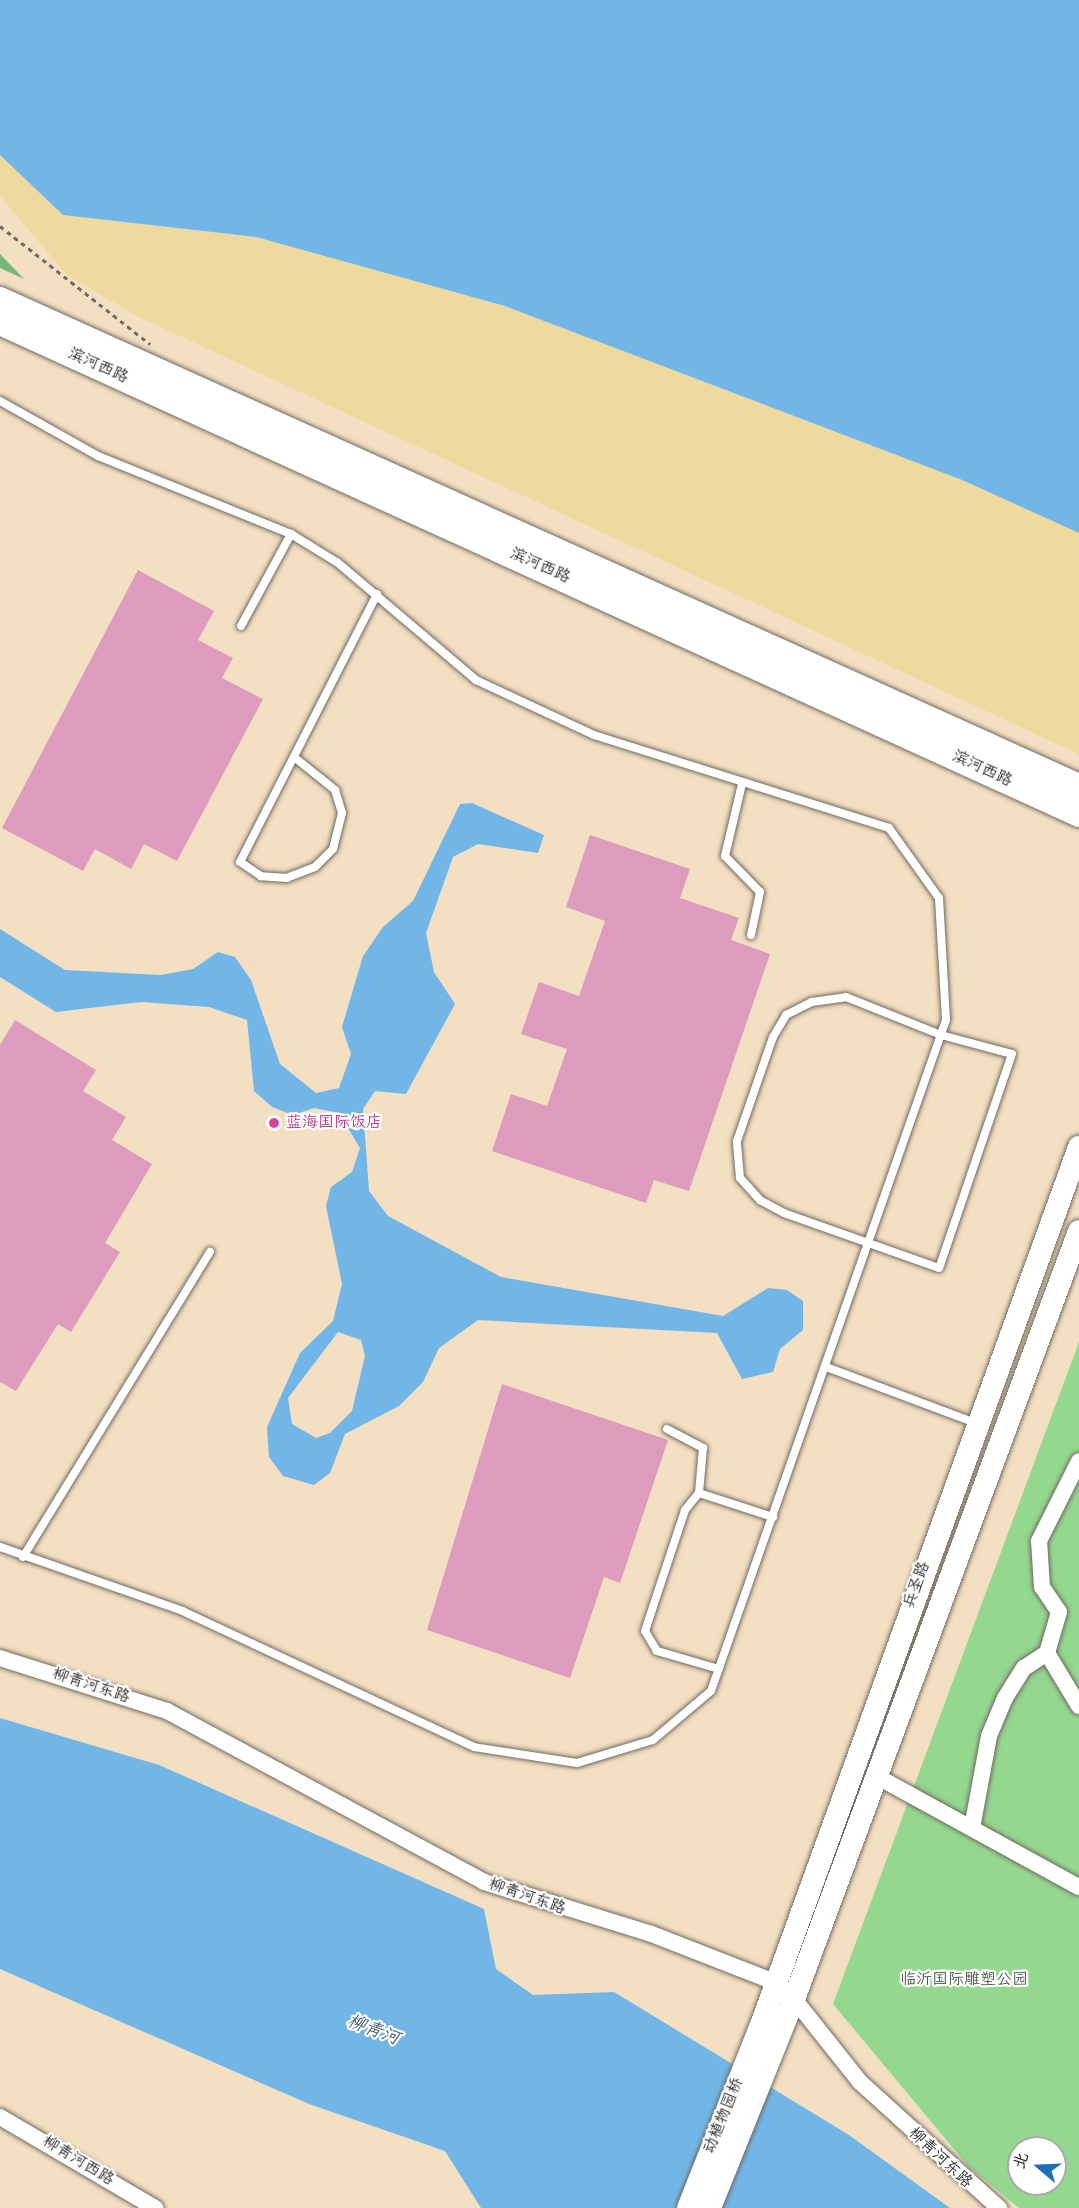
<!DOCTYPE html>
<meta charset="utf-8">
<style>
body{margin:0}
#map{position:relative;width:1079px;height:2208px;overflow:hidden;background:#f3dfc2;font-family:Kalam,"LXGW WenKai TC",sans-serif}
div>[style]{position:absolute}
.green>*{inset:0;background:#94d890}
.forest>*{inset:0;background:#77b87a}
.sand>*{inset:0;background:#eeda9e}
.water>*{inset:0;background:#72b6e8}
.building>*{inset:0;background:#dd9bbd}
.path>*{height:3px;margin-top:-1.5px;transform-origin:0;background:repeating-linear-gradient(90deg,#716a60 0 4.5px,transparent 0 9px)}
.roads{filter:drop-shadow(0 0 2px #716a60) drop-shadow(0 0 2px #716a60)}
.lane>*{height:8px;margin:-4px;padding:0 4px;transform-origin:4px;border-radius:4px;background:#fff}
.street>*{height:16px;margin:-8px;padding:0 8px;transform-origin:8px;border-radius:8px;background:#fff}
.secondary>*{height:22px;margin:-11px;padding:0 11px;transform-origin:11px;border-radius:11px;background:#fff}
.primary>*{height:26px;margin:-13px;padding:0 13px;transform-origin:13px;border-radius:13px;background:#fff}
.dots>*{width:16px;height:16px;translate:-50% -50%;box-sizing:border-box;border:3px solid #fff;border-radius:50%}
span{translate:-50% -50%;white-space:nowrap;text-align:center;line-height:1.15;-webkit-text-stroke:4.5px #fff;paint-order:stroke}
.street-label{font-size:16px;color:#2b2b2b}
.hotel-label{font-size:16px;color:#b23c85}
.left{translate:0 -50%;text-align:left}
.park-label{font-size:16px;color:#4a5f49}
.water-label{font-size:18px;color:#445c6d;font-style:italic}
.north{position:absolute;left:1007px;top:2136px;width:60px;height:60px;box-sizing:border-box;background:#fff;border:2px solid #aaa;border-radius:50%;rotate:289deg;font-size:16px;font-weight:700;line-height:24px;text-align:center;color:#2b2b2b}
.north::after{content:'';display:block;margin:auto;width:21px;height:27px;background:#1f6fb2;clip-path:polygon(50% 0,100% 100%,50% 72%,0 100%)}
</style>
<div id="map">
<div class="green">
<i style="clip-path:polygon(evenodd,1079px 1342px,1079px 2208px,1019px 2208px,968px 2166px,833px 2004px,1079px 1342px,1019px 2148px,1055px 2148px,1055px 2184px,1019px 2184px,1019px 2148px)"></i>
</div>
<div class="forest">
<i style="clip-path:polygon(0 254px,24px 279px,0 268px)"></i>
</div>
<div class="sand">
<i style="clip-path:polygon(0 155px,63px 215px,256px 237px,505px 306px,962px 480px,1079px 533px,1079px 754px,137px 316px,67px 275px,0 196px)"></i>
</div>
<div class="water">
<i style="clip-path:polygon(0 0,1079px 0,1079px 533px,962px 480px,505px 306px,256px 237px,63px 215px,0 155px)"></i>
<i style="clip-path:polygon(evenodd,472px 803px,544px 835px,538px 853px,478px 844px,453px 857px,426px 933px,434px 972px,455px 1004px,406px 1094px,375px 1091px,363px 1109px,369px 1191px,388px 1216px,501px 1277px,723px 1316px,768px 1288px,787px 1290px,803px 1301px,803px 1330px,780px 1349px,773px 1372px,742px 1379px,717px 1333px,478px 1320px,439px 1348px,423px 1382px,399px 1406px,345px 1434px,330px 1473px,314px 1485px,283px 1476px,269px 1457px,267px 1427px,300px 1353px,333px 1321px,342px 1284px,326px 1206px,331px 1187px,352px 1172px,360px 1148px,339px 1113px,314px 1108px,293px 1115px,272px 1107px,254px 1091px,247px 1020px,209px 1007px,141px 1002px,56px 1012px,0 977px,0 929px,65px 970px,161px 975px,193px 969px,218px 952px,235px 957px,251px 980px,280px 1064px,316px 1093px,339px 1088px,351px 1054px,342px 1027px,363px 956px,383px 927px,413px 901px,460px 804px,472px 803px,338px 1332px,361px 1340px,365px 1356px,352px 1411px,330px 1433px,316px 1438px,292px 1424px,288px 1398px,338px 1332px)"></i>
<i style="clip-path:polygon(0 1718px,159px 1765px,484px 1909px,496px 1969px,533px 1995px,614px 1992px,849px 2135px,950px 2208px,481px 2208px,445px 2151px,309px 2104px,0 1969px)"></i>
</div>
<div class="building">
<i style="clip-path:polygon(138px 570px,214px 611px,198px 640px,233px 658px,222px 678px,263px 699px,177px 861px,144px 844px,131px 869px,95px 849px,83px 871px,2px 828px)"></i>
<i style="clip-path:polygon(590px 835px,690px 869px,680px 898px,739px 918px,731px 940px,770px 954px,689px 1191px,654px 1180px,646px 1203px,492px 1151px,511px 1094px,547px 1106px,567px 1049px,521px 1034px,539px 982px,579px 996px,605px 921px,566px 907px)"></i>
<i style="clip-path:polygon(15px 1020px,96px 1070px,83px 1091px,126px 1117px,112px 1140px,152px 1164px,105px 1243px,120px 1252px,71px 1332px,58px 1324px,16px 1391px,0 1382px,0 1045px)"></i>
<i style="clip-path:polygon(502px 1384px,668px 1440px,620px 1583px,604px 1577px,570px 1678px,427px 1630px)"></i>
</div>
<div class="path">
<i style="left:0;top:226px;width:191px;rotate:38.2deg"></i>
</div>
<div class="roads">
<div class="lane">
<i style="left:0;top:401px;width:112px;rotate:29.3deg"></i>
<i style="left:98px;top:456px;width:208px;rotate:22deg"></i>
<i style="left:291px;top:534px;width:55px;rotate:31.7deg"></i>
<i style="left:338px;top:563px;width:181px;rotate:40.3deg"></i>
<i style="left:476px;top:680px;width:130px;rotate:25deg"></i>
<i style="left:594px;top:735px;width:309px;rotate:17.5deg"></i>
<i style="left:889px;top:828px;width:86px;rotate:54.5deg"></i>
<i style="left:939px;top:898px;width:122px;rotate:86.7deg"></i>
<i style="left:946px;top:1020px;width:711px;rotate:109.3deg"></i>
<i style="left:711px;top:1691px;width:76px;rotate:139.8deg"></i>
<i style="left:653px;top:1740px;width:79px;rotate:163.2deg"></i>
<i style="left:577px;top:1763px;width:104px;rotate:-171.2deg"></i>
<i style="left:474px;top:1747px;width:321px;rotate:-155deg"></i>
<i style="left:183px;top:1611px;width:194px;rotate:-160.7deg"></i>
<i style="left:241px;top:626px;width:105px;rotate:-61.5deg"></i>
<i style="left:294px;top:757px;width:53px;rotate:38.8deg"></i>
<i style="left:335px;top:790px;width:24px;rotate:73deg"></i>
<i style="left:342px;top:813px;width:37px;rotate:104deg"></i>
<i style="left:333px;top:849px;width:25px;rotate:135deg"></i>
<i style="left:315px;top:867px;width:30px;rotate:159deg"></i>
<i style="left:287px;top:878px;width:26px;rotate:-176deg"></i>
<i style="left:261px;top:876px;width:25px;rotate:-146deg"></i>
<i style="left:240px;top:862px;width:301px;rotate:-62.9deg"></i>
<i style="left:742px;top:784px;width:74px;rotate:103.3deg"></i>
<i style="left:725px;top:856px;width:50px;rotate:45.8deg"></i>
<i style="left:760px;top:892px;width:44px;rotate:101.8deg"></i>
<i style="left:846px;top:997px;width:102px;rotate:21.8deg"></i>
<i style="left:941px;top:1035px;width:73px;rotate:15deg"></i>
<i style="left:1012px;top:1054px;width:226px;rotate:108.8deg"></i>
<i style="left:939px;top:1268px;width:164px;rotate:-160.5deg"></i>
<i style="left:784px;top:1213px;width:27px;rotate:-152deg"></i>
<i style="left:760px;top:1200px;width:30px;rotate:-132deg"></i>
<i style="left:740px;top:1178px;width:37px;rotate:-95deg"></i>
<i style="left:737px;top:1141px;width:110px;rotate:-70.9deg"></i>
<i style="left:773px;top:1037px;width:26px;rotate:-59deg"></i>
<i style="left:786px;top:1015px;width:29px;rotate:-27deg"></i>
<i style="left:812px;top:1002px;width:34px;rotate:-8deg"></i>
<i style="left:826px;top:1367px;width:160px;rotate:20.5deg"></i>
<i style="left:667px;top:1429px;width:41px;rotate:27.8deg"></i>
<i style="left:703px;top:1448px;width:45px;rotate:95.1deg"></i>
<i style="left:23px;top:1557px;width:358px;rotate:-58.5deg"></i>
<i style="left:719px;top:1669px;width:65px;rotate:-163.8deg"></i>
<i style="left:657px;top:1651px;width:23px;rotate:-121deg"></i>
<i style="left:645px;top:1631px;width:127px;rotate:-71.7deg"></i>
<i style="left:685px;top:1510px;width:22px;rotate:-51deg"></i>
<i style="left:699px;top:1493px;width:78px;rotate:18deg"></i>
</div>
<div class="street">
<i style="left:1047px;top:1653px;width:62px;rotate:58.9deg"></i>
<i style="left:0;top:1658px;width:175px;rotate:17.6deg"></i>
<i style="left:167px;top:1711px;width:360px;rotate:28.3deg"></i>
<i style="left:484px;top:1882px;width:173px;rotate:17.2deg"></i>
<i style="left:649px;top:1933px;width:132px;rotate:21.3deg"></i>
<i style="left:772px;top:1981px;width:28px;rotate:39deg"></i>
<i style="left:794px;top:1999px;width:106px;rotate:51.5deg"></i>
<i style="left:860px;top:2082px;width:188px;rotate:42.2deg"></i>
<i style="left:876px;top:1776px;width:231px;rotate:28.7deg"></i>
<i style="left:972px;top:1828px;width:94px;rotate:-79.5deg"></i>
<i style="left:989px;top:1736px;width:41px;rotate:-67.2deg"></i>
<i style="left:1005px;top:1698px;width:36px;rotate:-58deg"></i>
<i style="left:1024px;top:1668px;width:27px;rotate:-33deg"></i>
<i style="left:1047px;top:1653px;width:43px;rotate:-73.7deg"></i>
<i style="left:1059px;top:1612px;width:30px;rotate:-124deg"></i>
<i style="left:1042px;top:1587px;width:46px;rotate:-93.7deg"></i>
<i style="left:1039px;top:1541px;width:89px;rotate:-63.4deg"></i>
<i style="left:0;top:2117px;width:180px;rotate:30.4deg"></i>
</div>
<div class="secondary">
<i style="left:688px;top:2208px;width:197px;rotate:-68.3deg"></i>
<i style="left:761px;top:2025px;width:934px;rotate:-70.09deg"></i>
<i style="left:710px;top:2208px;width:225px;rotate:-68.1deg"></i>
<i style="left:794px;top:1999px;width:819px;rotate:-69.64deg"></i>
</div>
<div class="primary">
<i style="left:0;top:300px;width:1184px;rotate:24.29deg"></i>
<i style="left:0;top:322px;width:1186px;rotate:24.51deg"></i>
</div>
</div>
<div class="dots">
<i style="left:274px;top:1123px;background:#d1479c"></i>
</div>
<div class="street-label">
<span style="left:98px;top:366px;rotate:24deg">滨河西路</span>
<span style="left:540px;top:566px;rotate:24deg">滨河西路</span>
<span style="left:982px;top:769px;rotate:25deg">滨河西路</span>
<span style="left:917px;top:1585px;rotate:-70deg">兵圣路</span>
<span style="left:91px;top:1686px;rotate:18deg">柳青河东路</span>
<span style="left:527px;top:1897px;rotate:19deg">柳青河东路</span>
<span style="left:724px;top:2116px;rotate:-68deg">动植物园桥</span>
<span style="left:940px;top:2158px;rotate:43deg">柳青河东路</span>
<span style="left:78px;top:2161px;rotate:31deg">柳青河西路</span>
</div>
<div class="hotel-label">
<span class="left" style="left:286px;top:1123px">蓝海国际饭店</span>
</div>
<div class="park-label">
<span style="left:964px;top:1980px">临沂国际雕塑公园</span>
</div>
<div class="water-label">
<span style="left:373px;top:2031px;rotate:21deg">柳青河</span>
</div>
<div class="north">北</div>
</div>
